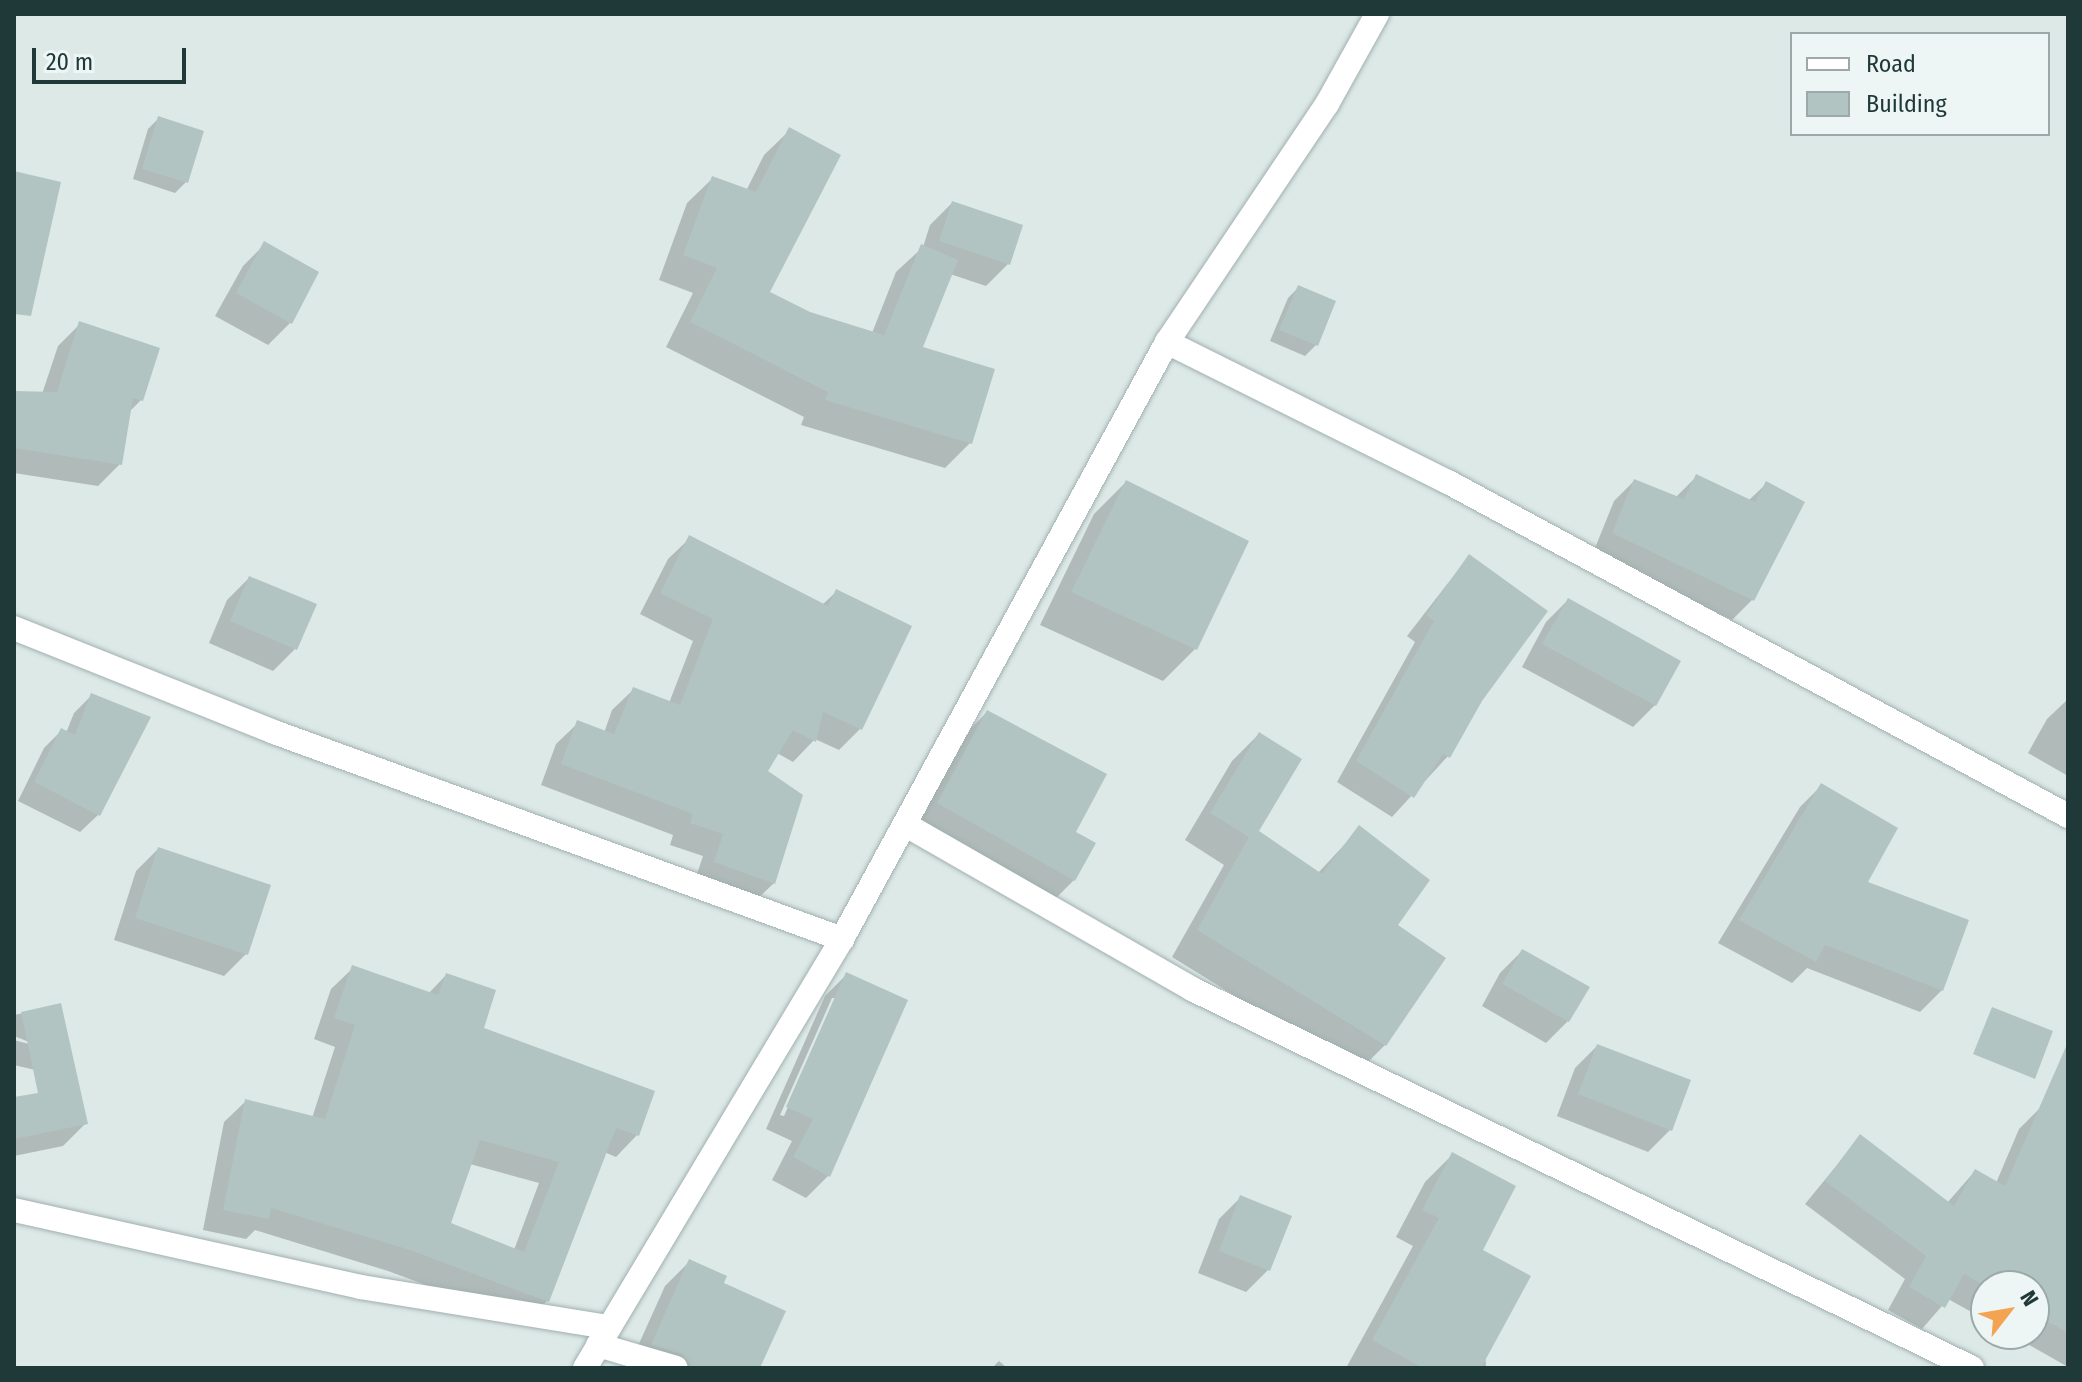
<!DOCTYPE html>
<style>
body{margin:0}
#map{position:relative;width:2082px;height:1382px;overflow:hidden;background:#dde9e7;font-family:"Fira Sans Condensed",sans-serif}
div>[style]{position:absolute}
.shadow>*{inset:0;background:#0003}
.building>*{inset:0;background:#b2c4c1}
.roads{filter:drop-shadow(0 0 2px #a0b0af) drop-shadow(0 0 2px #a0b0af)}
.minor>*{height:24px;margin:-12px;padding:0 12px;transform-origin:12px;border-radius:12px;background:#fff}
span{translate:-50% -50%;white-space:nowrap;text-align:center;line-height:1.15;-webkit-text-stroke:6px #edf6f4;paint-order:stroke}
.frame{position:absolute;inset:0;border:16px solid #1f3838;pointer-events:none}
.legend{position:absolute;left:1790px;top:32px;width:260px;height:104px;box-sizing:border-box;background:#edf6f4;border:2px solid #9baaa9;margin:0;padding:10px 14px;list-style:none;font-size:24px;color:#1f3838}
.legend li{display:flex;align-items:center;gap:16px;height:40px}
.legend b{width:40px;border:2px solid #9baaa9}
.north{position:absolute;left:1970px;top:1270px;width:80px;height:80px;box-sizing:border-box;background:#edf6f4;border:2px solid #9baaa9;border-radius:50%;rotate:59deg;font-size:22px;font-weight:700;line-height:32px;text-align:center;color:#1f3838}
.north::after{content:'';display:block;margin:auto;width:28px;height:36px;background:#f3a351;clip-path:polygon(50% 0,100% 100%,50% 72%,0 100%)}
.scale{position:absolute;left:32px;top:48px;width:154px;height:36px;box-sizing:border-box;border:4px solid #1f3838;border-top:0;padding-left:10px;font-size:24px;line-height:28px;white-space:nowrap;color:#1f3838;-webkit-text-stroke:6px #edf6f4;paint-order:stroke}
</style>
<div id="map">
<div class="shadow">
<i style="clip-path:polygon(159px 118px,186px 182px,175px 193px,133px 179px,148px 129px)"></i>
<i style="clip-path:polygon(790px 130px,768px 293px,809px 314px,872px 333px,896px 272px,923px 247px,930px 225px,952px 203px,1008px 264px,986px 286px,950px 274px,920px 348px,970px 443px,945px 468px,801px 425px,804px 417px,666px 347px,693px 293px,659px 280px,687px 203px,713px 178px,746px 191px,764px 155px)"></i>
<i style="clip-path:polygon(265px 244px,317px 273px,290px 323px,268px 345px,215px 316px,243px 266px)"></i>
<i style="clip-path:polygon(1298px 288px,1316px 345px,1305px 356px,1270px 341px,1288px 298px)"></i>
<i style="clip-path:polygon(80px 324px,141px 400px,129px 412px,120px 464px,98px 486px,14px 473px,14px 393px,42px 394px,58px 346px)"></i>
<i style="clip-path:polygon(1697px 476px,1748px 501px,1766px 484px,1753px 599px,1732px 620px,1593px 553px,1614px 501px,1634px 481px,1675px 498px)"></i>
<i style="clip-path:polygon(1126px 482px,1247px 542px,1195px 649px,1163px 681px,1040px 625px,1094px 514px)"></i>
<i style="clip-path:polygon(690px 538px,822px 605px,837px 591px,860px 729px,839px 750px,815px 739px,793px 762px,777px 753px,766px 771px,774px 883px,752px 904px,694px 883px,703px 856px,670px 845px,673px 835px,541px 785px,556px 744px,578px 723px,604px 733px,612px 710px,634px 689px,669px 703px,693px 641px,640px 614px,668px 559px)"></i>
<i style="clip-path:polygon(1469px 556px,1481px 700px,1448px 756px,1392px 817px,1337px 782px,1415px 642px,1407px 636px)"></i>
<i style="clip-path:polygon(249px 578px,314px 605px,295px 649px,273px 671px,209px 643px,227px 600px)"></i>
<i style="clip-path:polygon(1568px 600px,1679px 661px,1655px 705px,1633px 727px,1522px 667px,1546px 622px)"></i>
<i style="clip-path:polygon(92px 695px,98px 815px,80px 832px,18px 801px,44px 748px,61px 731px,66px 733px,74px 713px)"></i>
<i style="clip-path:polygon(2068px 699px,2068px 776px,2028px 753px,2047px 719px)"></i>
<i style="clip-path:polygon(987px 712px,1073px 833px,1074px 880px,1042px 912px,907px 836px,955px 744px)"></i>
<i style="clip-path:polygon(1259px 734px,1256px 831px,1318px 873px,1360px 828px,1395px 925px,1385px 1045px,1358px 1072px,1172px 957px,1224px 865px,1185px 840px,1232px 761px)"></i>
<i style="clip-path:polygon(1822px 785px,1865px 883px,1942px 990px,1920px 1012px,1807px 968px,1792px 983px,1718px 943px,1800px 807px)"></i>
<i style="clip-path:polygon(158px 849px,246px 954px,224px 976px,114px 940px,136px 871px)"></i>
<i style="clip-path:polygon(1522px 951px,1568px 1021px,1546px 1043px,1482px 1006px,1500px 973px)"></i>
<i style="clip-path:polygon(evenodd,353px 968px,428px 994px,446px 975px,481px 1030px,653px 1092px,637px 1135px,616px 1157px,604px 1152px,547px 1301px,526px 1322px,388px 1271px,255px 1230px,246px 1239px,203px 1230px,224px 1122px,246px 1101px,312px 1118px,335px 1047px,314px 1039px,331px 989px,353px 968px,470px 1164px,539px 1183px,514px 1250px,449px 1224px,470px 1164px)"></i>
<i style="clip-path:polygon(evenodd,847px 974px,828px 1176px,806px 1198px,772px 1180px,792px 1141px,766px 1129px,825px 996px,847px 974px,832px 998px,837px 998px,784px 1116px,780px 1115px,832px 998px)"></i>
<i style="clip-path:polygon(60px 1006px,48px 1073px,14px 1065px,14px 1040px,44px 1048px,14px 1036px,14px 1015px)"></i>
<i style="clip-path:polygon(1597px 1046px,1670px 1130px,1648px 1152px,1557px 1116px,1575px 1068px)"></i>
<i style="clip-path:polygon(14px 1099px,85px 1124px,63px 1146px,14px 1156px)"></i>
<i style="clip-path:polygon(2041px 1107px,2068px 1121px,2068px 1367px,2010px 1334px,2034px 1334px,2034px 1286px,1986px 1286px,1986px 1320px,1948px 1299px,1922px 1329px,1888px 1310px,1905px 1279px,1805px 1204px,1860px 1137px,1947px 1203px,1975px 1171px,1996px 1183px,2019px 1129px)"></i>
<i style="clip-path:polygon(1452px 1155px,1481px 1251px,1486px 1368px,1346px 1368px,1413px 1246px,1396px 1237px,1425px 1182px)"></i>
<i style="clip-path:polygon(1241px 1197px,1268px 1270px,1246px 1292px,1198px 1273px,1219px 1219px)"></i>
<i style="clip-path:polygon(690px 1261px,721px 1284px,756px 1368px,628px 1368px,665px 1286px)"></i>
<i style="clip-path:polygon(999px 1361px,1007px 1368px,992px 1368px)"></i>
</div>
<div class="building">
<i style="clip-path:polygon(158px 116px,204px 131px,188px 183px,142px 169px)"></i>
<i style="clip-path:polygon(789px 127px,841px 155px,770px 292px,810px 312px,884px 335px,921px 244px,958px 260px,923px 347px,995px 369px,972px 444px,825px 400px,828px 392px,690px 322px,717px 268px,683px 255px,712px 176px,756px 192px)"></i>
<i style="clip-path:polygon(14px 171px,61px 182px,31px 316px,14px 314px)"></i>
<i style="clip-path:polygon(952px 201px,1023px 225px,1010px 265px,939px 241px)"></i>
<i style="clip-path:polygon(264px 241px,319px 272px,292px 324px,236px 293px)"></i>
<i style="clip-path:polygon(1298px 285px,1336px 301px,1318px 346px,1279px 330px)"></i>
<i style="clip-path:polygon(79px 321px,160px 348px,143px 401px,133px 398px,122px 465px,14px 448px,14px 391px,57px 392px)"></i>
<i style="clip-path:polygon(1696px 474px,1755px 502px,1766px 481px,1805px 502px,1754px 601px,1612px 533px,1634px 479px,1684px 499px)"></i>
<i style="clip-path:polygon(1126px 480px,1249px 541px,1197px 650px,1071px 592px)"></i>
<i style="clip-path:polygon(689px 535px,828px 606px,836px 589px,912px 626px,862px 730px,823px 712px,816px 742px,793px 730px,768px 771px,803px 795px,775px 884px,714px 862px,723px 834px,690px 823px,693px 814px,561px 764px,577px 720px,614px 734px,633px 687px,680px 705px,713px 619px,660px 593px)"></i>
<i style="clip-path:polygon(1469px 554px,1548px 611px,1482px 701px,1450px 758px,1443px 754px,1414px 798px,1356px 761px,1434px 621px,1426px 615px)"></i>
<i style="clip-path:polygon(249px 576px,317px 604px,297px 650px,230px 621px)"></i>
<i style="clip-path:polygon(1568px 598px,1681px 661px,1656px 706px,1542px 644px)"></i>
<i style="clip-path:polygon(91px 693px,151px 717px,100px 816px,34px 782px,61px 728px,75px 735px)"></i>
<i style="clip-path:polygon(987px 710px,1107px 774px,1076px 832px,1096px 843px,1075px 881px,937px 803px)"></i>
<i style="clip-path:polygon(1259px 732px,1302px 759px,1259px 831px,1322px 874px,1359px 825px,1430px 880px,1398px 925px,1446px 958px,1386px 1046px,1197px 930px,1249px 837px,1210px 813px)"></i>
<i style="clip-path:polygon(1821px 783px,1898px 828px,1868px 882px,1969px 920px,1943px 991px,1825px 945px,1816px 962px,1739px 920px)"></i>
<i style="clip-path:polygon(158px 847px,271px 885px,248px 955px,135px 918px)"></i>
<i style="clip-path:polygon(1522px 949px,1590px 987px,1569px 1022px,1502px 984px)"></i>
<i style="clip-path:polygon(evenodd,352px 965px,438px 995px,446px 973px,496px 990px,484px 1028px,655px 1091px,639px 1136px,616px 1128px,549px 1302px,410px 1250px,271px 1208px,269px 1219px,223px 1210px,245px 1099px,325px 1119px,355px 1025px,334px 1018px,352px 965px,480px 1140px,559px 1162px,524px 1252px,451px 1223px,480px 1140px)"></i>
<i style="clip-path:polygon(846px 972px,908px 1000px,830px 1177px,793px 1157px,813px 1119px,786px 1107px)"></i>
<i style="clip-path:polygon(61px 1003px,88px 1124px,14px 1139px,14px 1097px,38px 1093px,21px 1012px)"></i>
<i style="clip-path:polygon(1992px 1007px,2053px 1031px,2035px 1079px,1973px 1054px)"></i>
<i style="clip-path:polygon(2068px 1042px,2068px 1333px,2034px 1314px,2034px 1286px,1986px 1286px,1964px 1274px,1945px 1308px,1909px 1287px,1926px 1256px,1825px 1181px,1860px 1134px,1954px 1206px,1975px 1169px,2005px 1186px)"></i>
<i style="clip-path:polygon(1597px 1044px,1691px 1080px,1672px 1131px,1578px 1094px)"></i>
<i style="clip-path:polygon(1452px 1152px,1516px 1186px,1483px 1250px,1531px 1276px,1481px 1368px,1423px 1368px,1372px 1340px,1439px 1218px,1422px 1210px)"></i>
<i style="clip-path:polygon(1240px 1195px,1292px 1216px,1270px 1271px,1219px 1251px)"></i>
<i style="clip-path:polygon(689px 1259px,727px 1276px,724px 1283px,786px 1311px,760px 1368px,691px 1368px,681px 1354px,651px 1345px)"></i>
</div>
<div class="roads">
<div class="minor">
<i style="left:1167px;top:342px;width:314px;rotate:26.5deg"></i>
<i style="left:1448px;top:482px;width:704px;rotate:28.31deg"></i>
<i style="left:14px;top:628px;width:280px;rotate:21.8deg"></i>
<i style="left:274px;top:732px;width:605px;rotate:20.02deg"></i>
<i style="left:906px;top:825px;width:330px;rotate:29.8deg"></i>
<i style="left:1192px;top:989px;width:867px;rotate:25.91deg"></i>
<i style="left:14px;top:1210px;width:355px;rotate:12.5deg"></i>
<i style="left:361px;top:1287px;width:251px;rotate:9.2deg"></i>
<i style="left:598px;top:1345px;width:81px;rotate:16.4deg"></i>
<i style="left:585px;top:1368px;width:500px;rotate:-59.08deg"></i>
<i style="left:842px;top:939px;width:680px;rotate:-61.44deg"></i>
<i style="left:1167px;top:342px;width:287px;rotate:-56.1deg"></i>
<i style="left:1327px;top:104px;width:103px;rotate:-60.9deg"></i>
</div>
</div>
<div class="frame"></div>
<ul class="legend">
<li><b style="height:10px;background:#fff"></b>Road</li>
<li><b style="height:22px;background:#b2c4c1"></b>Building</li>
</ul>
<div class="north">N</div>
<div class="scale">20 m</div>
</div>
